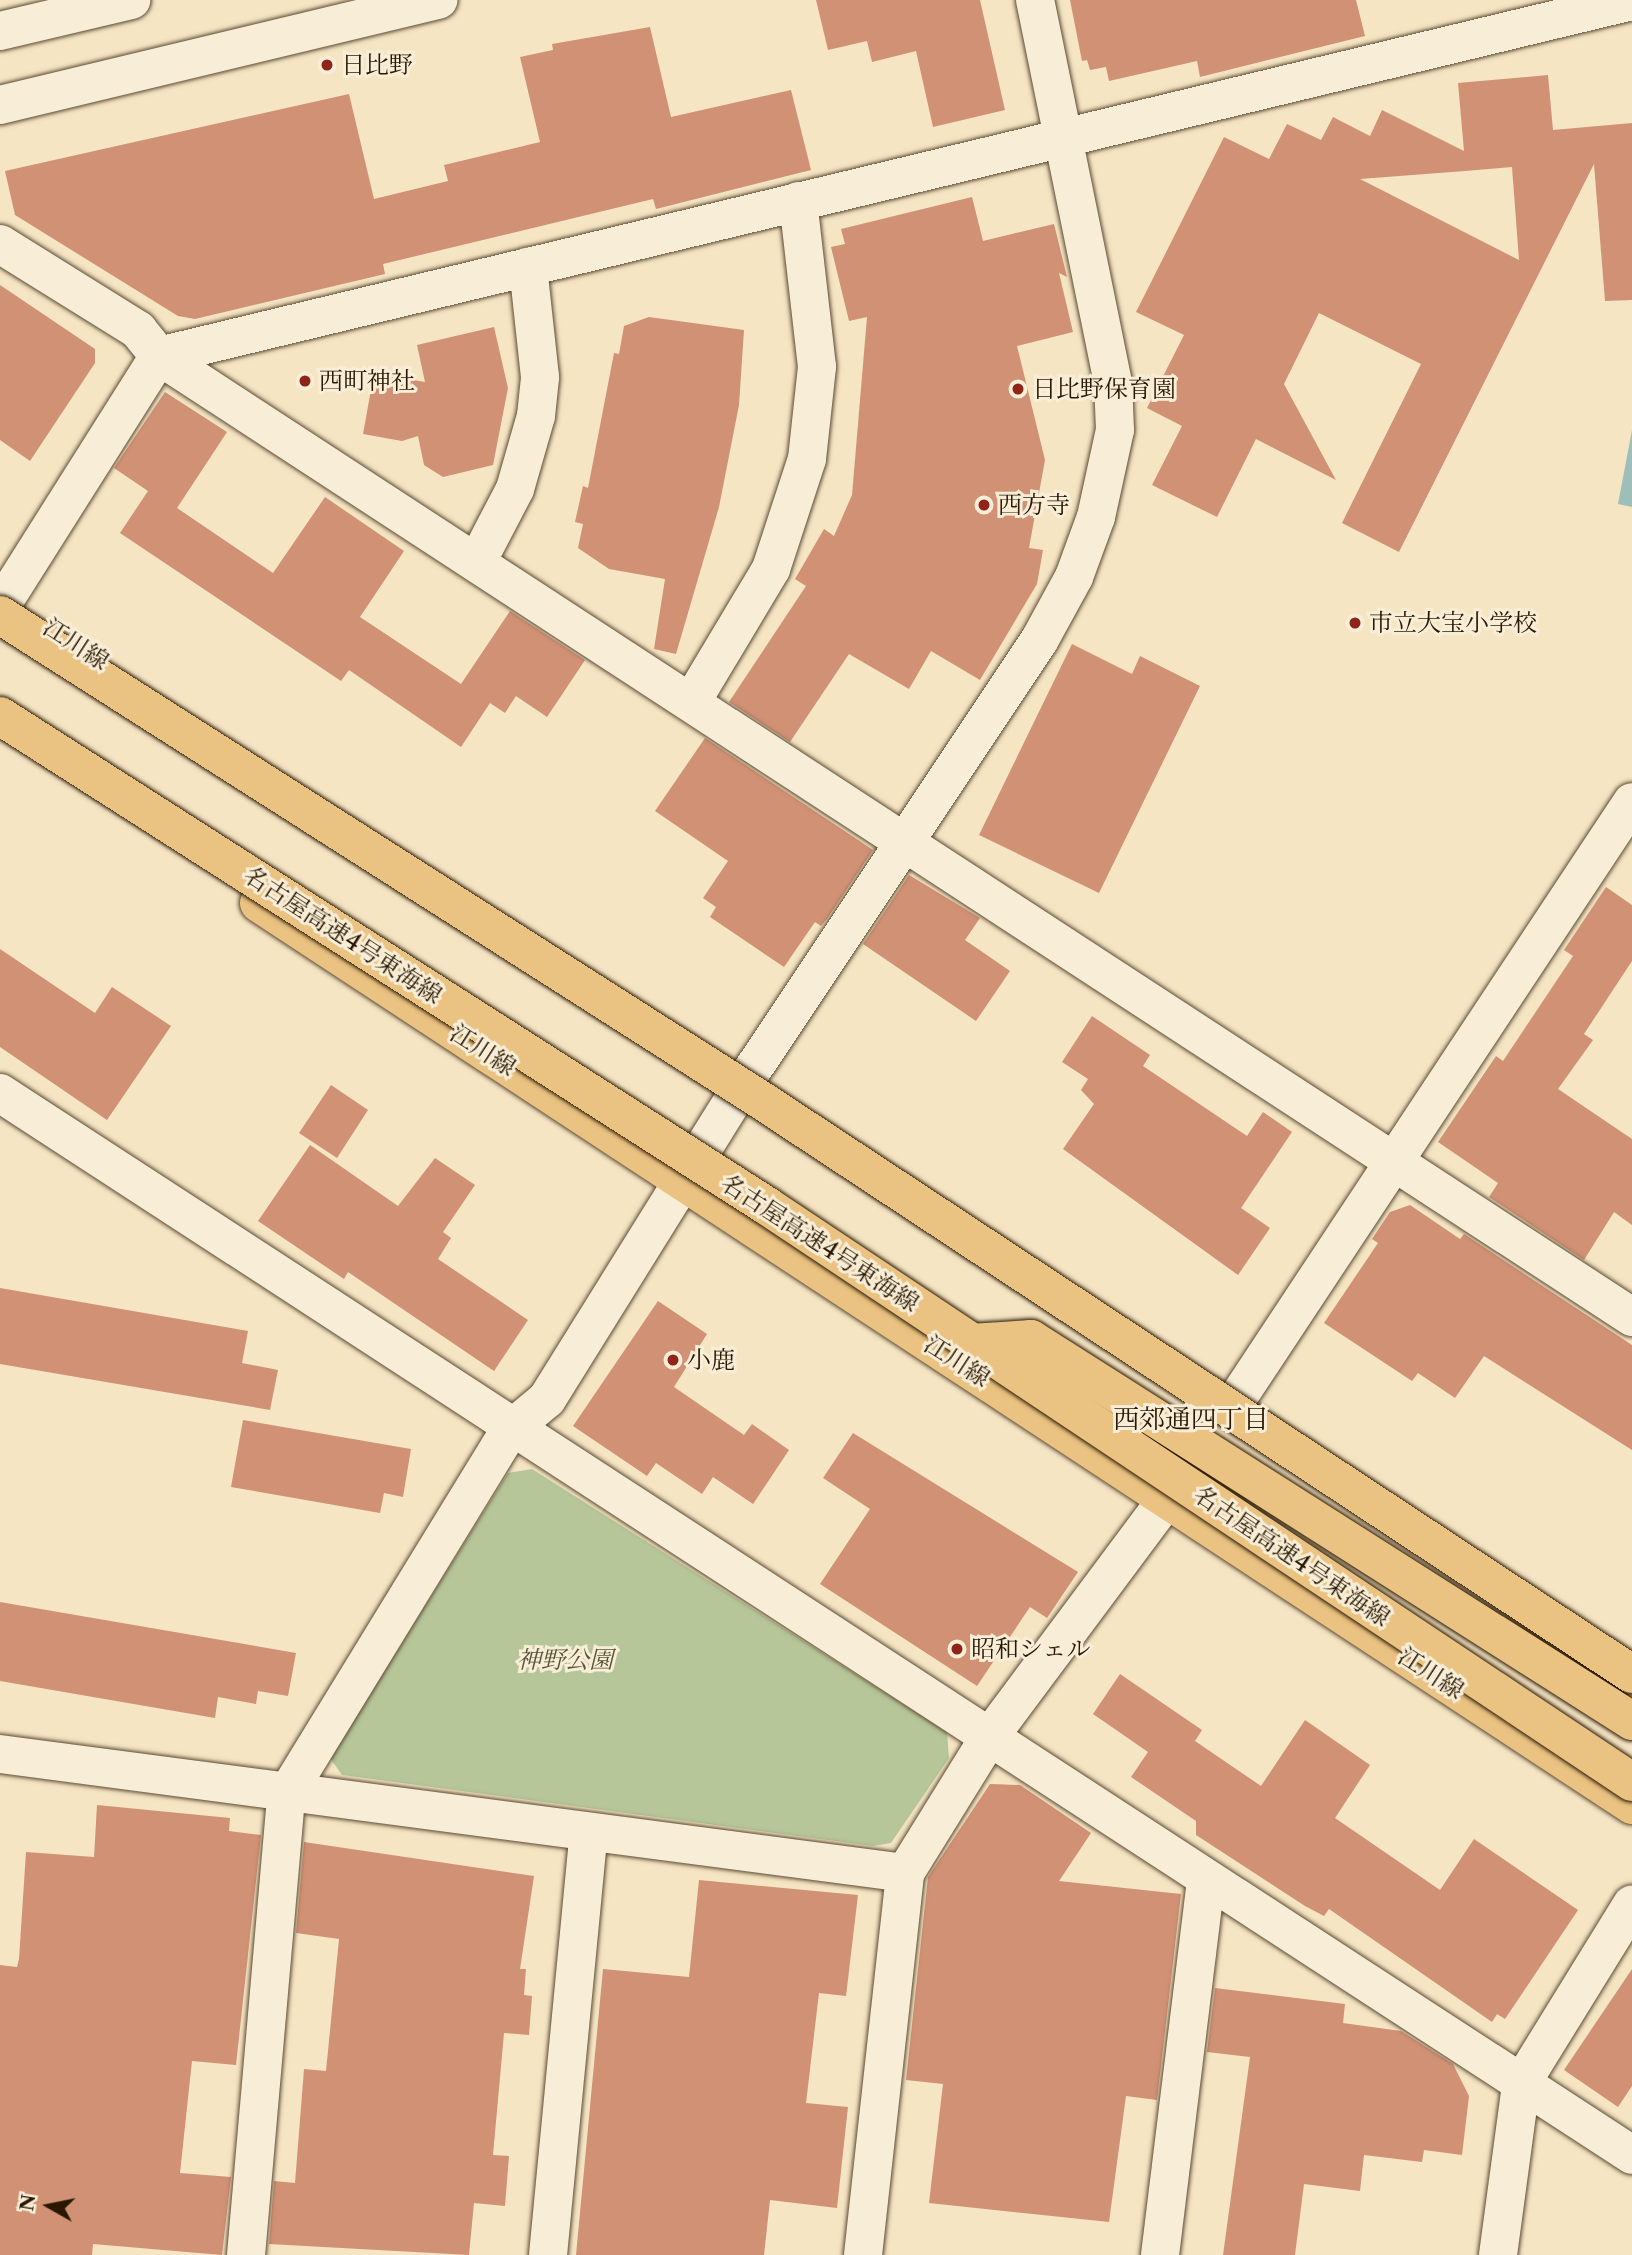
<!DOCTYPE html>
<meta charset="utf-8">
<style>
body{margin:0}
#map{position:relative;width:1632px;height:2255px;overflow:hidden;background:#f5e5c3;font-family:"Libre Caslon Text","Noto Serif JP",serif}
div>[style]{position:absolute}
.green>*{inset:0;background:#b6c699}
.water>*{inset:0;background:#9dbeb9}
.building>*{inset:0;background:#d19175}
.roads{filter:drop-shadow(0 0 2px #5c4a32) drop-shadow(0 0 2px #5c4a32)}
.minor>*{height:38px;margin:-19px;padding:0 19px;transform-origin:19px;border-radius:19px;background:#f8eed8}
.major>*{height:38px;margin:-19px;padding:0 19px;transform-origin:19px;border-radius:19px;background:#eac282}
.bridges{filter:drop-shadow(0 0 2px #291701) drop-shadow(0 0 2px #291701)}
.highway-bridge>*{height:38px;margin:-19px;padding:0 19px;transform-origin:19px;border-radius:19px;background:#eac282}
.dots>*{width:19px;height:19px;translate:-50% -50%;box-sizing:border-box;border:4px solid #f8eed8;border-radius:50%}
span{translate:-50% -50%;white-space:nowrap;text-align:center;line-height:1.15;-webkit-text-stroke:6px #f8eed8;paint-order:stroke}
.poi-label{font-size:24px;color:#291701}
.left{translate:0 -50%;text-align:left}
.street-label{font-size:24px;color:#291701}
.park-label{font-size:24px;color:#5a5436;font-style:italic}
.neighbourhood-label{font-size:26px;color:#291701}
.north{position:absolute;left:14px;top:2171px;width:70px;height:70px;-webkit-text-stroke:5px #f8eed8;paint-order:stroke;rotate:279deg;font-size:19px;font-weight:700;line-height:28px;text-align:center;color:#291701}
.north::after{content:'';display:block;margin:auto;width:24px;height:32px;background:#291701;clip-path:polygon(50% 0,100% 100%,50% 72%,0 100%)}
</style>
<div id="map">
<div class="green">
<i style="clip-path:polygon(532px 1469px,947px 1732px,949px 1758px,891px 1843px,873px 1846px,342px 1775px,330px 1758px,508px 1473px)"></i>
</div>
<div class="water">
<i style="clip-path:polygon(1632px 430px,1632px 507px,1618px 504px)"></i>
</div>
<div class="building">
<i style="clip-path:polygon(816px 0,980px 0,1005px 110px,933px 127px,916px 51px,872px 62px,867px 41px,828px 50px)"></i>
<i style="clip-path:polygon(1070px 0,1356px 0,1365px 36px,1200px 77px,1197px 61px,1109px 81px,1106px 67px,1090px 70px,1087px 60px,1082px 61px)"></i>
<i style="clip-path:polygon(650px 27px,671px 117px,791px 90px,811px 170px,656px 209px,653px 199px,383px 264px,385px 274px,195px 319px,178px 316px,15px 215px,5px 171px,349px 94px,374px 199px,448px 181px,444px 165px,540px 142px,520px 57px,553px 50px,552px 44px)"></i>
<i style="clip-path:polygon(evenodd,1548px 75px,1553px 130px,1632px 123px,1632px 300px,1605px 301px,1594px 164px,1399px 552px,1342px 523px,1421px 364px,1319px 313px,1284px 384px,1336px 480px,1256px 439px,1217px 517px,1152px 485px,1182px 426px,1147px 408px,1184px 335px,1136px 312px,1224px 137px,1269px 159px,1287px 124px,1321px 140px,1333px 117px,1370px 136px,1382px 110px,1464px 151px,1458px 83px,1548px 75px,1512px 167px,1519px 260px,1360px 179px,1465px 171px,1512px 167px)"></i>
<i style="clip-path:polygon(972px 197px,983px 241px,1054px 224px,1067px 277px,1059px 273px,1073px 332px,1017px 346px,1045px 460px,1029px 548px,1043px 550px,1037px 584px,980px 680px,931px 651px,909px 689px,849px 654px,790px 742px,729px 702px,806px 586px,795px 579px,824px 529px,834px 536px,852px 495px,867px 317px,849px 321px,831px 247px,845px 244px,841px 229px)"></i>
<i style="clip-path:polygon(0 285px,95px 349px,95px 363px,30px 461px,0 440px)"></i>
<i style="clip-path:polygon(649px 317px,744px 330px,739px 405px,719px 507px,676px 654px,654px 649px,665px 579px,609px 569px,578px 548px,583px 524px,575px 522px,583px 486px,588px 488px,614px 353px,619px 354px,624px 326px)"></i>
<i style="clip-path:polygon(494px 327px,508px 388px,493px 465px,443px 477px,424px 465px,418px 436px,402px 441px,363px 434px,374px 373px,425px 382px,417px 345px)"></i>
<i style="clip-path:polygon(165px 392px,227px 432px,177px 508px,273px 573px,325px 497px,404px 551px,360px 617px,461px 684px,510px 611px,585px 660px,547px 717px,516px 696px,505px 713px,490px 703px,461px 747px,349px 670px,341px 681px,120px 533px,148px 491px,114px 468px)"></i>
<i style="clip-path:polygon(1072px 644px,1132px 674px,1140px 656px,1200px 686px,1099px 893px,979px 835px)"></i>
<i style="clip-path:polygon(705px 738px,873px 850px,827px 919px,821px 926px,815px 922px,784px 967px,710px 917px,716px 907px,703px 898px,728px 861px,655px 811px)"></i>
<i style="clip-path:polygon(909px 875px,980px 918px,965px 940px,1010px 971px,976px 1021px,863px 944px)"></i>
<i style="clip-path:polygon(1606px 887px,1632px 905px,1632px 961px,1584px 1034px,1593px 1040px,1558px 1089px,1632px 1139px,1632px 1225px,1614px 1212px,1584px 1260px,1489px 1197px,1498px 1183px,1438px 1142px,1496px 1056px,1503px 1061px,1573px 956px,1564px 950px)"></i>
<i style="clip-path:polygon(0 949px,95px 1013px,112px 987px,171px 1026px,107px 1120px,0 1047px)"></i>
<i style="clip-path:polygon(1092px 1016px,1150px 1055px,1143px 1066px,1247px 1136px,1263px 1112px,1292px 1132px,1241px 1208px,1270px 1228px,1238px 1275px,1063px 1149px,1094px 1104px,1081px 1090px,1088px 1079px,1062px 1062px)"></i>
<i style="clip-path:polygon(331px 1085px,368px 1110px,337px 1158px,299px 1133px)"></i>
<i style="clip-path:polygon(310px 1145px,398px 1206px,435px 1158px,475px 1185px,443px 1232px,451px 1238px,438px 1259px,528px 1320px,494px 1371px,348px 1272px,344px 1279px,258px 1221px)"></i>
<i style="clip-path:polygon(1410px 1205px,1460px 1239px,1464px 1234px,1632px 1345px,1632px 1450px,1484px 1356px,1455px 1398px,1418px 1373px,1412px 1381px,1324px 1323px,1378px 1243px,1372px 1239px,1390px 1212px)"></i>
<i style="clip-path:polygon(0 1288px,248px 1331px,242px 1363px,278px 1370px,270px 1410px,0 1364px)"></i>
<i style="clip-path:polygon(658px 1301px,707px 1334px,674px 1387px,744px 1435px,752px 1424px,789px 1450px,753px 1504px,713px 1477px,702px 1494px,656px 1463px,647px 1476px,573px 1426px)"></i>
<i style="clip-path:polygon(243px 1420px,411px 1449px,403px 1497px,384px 1493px,380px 1513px,231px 1487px)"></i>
<i style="clip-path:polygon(853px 1433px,1078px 1572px,1047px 1618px,1030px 1607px,977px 1686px,820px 1584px,870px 1509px,823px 1478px)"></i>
<i style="clip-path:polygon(0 1602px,296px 1653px,288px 1696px,258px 1691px,256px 1704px,218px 1697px,215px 1718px,0 1681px)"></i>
<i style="clip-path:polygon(1120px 1674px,1202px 1730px,1195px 1741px,1261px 1786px,1305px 1720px,1370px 1765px,1335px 1818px,1440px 1890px,1474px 1839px,1578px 1910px,1505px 2019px,1497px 2014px,1492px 2022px,1329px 1909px,1324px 1916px,1305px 1906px,1196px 1835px,1196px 1821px,1131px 1777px,1148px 1752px,1093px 1714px)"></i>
<i style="clip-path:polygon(990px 1784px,1020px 1785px,1091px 1833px,1059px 1881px,1181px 1894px,1157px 2100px,1126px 2096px,1109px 2222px,929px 2203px,943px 2084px,906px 2080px,928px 1877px)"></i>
<i style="clip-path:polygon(97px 1805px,230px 1818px,229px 1831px,261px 1835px,236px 2065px,192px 2061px,180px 2173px,231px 2177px,222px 2255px,93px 2244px,92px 2255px,0 2255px,0 1965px,17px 1967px,19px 1959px,26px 1852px,94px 1857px)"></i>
<i style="clip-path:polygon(304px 1842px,534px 1876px,520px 1969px,526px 1969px,524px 1995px,532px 1996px,529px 2035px,504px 2033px,493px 2155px,509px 2156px,505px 2206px,474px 2203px,469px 2255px,269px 2244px,274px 2181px,295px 2183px,304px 2069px,326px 2071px,339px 1939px,296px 1933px)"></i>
<i style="clip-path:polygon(699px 1880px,858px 1895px,846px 1996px,819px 1993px,806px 2103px,848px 2107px,837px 2208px,770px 2200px,764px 2255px,576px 2255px,603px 1969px,689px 1977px)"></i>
<i style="clip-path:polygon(1632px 1969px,1632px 2086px,1618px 2107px,1564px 2070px)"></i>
<i style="clip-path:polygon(1215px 1988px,1345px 2004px,1343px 2023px,1401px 2031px,1453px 2064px,1469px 2096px,1462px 2155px,1424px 2150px,1422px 2162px,1364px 2155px,1360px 2191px,1304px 2184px,1295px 2255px,1223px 2255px,1250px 2057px,1207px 2052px)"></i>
</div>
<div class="roads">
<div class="minor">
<i style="left:0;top:31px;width:135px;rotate:-13.3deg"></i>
<i style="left:0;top:105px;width:451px;rotate:-13.5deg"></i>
<i style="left:0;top:244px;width:163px;rotate:31.9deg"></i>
<i style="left:138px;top:330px;width:33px;rotate:51deg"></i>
<i style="left:159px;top:356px;width:1759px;rotate:33.12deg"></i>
<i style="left:477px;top:562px;width:82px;rotate:-62.5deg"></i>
<i style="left:515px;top:489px;width:76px;rotate:-74deg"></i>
<i style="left:536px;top:416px;width:39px;rotate:-84deg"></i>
<i style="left:540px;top:377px;width:111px;rotate:-96.2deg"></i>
<i style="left:6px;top:598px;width:286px;rotate:-57.7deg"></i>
<i style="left:159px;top:356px;width:1515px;rotate:-13.55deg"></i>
<i style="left:692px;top:701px;width:154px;rotate:-59.1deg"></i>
<i style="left:771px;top:569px;width:116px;rotate:-71.9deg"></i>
<i style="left:807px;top:459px;width:93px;rotate:-83.8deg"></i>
<i style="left:817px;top:367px;width:167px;rotate:-96.5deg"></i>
<i style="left:0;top:1093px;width:1947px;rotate:33.05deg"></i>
<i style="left:1235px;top:1402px;width:719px;rotate:-56.51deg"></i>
<i style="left:0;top:1754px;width:913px;rotate:7.49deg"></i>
<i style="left:246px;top:2255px;width:462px;rotate:-85deg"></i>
<i style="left:286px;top:1795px;width:428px;rotate:-58.5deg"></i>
<i style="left:510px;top:1430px;width:48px;rotate:-40deg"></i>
<i style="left:547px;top:1399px;width:378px;rotate:-58.1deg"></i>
<i style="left:747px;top:1078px;width:526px;rotate:-56.25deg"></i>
<i style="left:1039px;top:641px;width:73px;rotate:-61.3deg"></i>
<i style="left:1074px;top:577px;width:64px;rotate:-69.9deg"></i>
<i style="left:1096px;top:517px;width:89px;rotate:-77.7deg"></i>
<i style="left:1115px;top:430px;width:47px;rotate:-92.4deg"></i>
<i style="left:1113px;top:383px;width:391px;rotate:-101.5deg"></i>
<i style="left:548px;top:2255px;width:424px;rotate:-84.5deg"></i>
<i style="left:863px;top:2255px;width:384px;rotate:-83.7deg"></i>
<i style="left:905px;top:1873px;width:158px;rotate:-58.2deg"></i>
<i style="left:988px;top:1739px;width:299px;rotate:-53.3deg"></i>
<i style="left:1160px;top:2255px;width:378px;rotate:-83deg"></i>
<i style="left:1498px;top:2255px;width:173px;rotate:-82.3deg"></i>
<i style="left:1521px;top:2084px;width:211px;rotate:-58.3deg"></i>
</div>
<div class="major">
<i style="left:259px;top:903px;width:1643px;rotate:33.3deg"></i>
</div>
</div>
<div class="bridges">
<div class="highway-bridge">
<i style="left:0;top:615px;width:902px;rotate:32.51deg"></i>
<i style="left:761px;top:1100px;width:1043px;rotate:33.39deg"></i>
<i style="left:0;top:716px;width:910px;rotate:32.57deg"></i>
<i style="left:767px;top:1206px;width:1039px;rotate:33.66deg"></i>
<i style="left:971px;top:1343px;width:60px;rotate:-3.8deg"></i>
<i style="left:1031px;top:1339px;width:712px;rotate:32.44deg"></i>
</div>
</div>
<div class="dots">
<i style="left:327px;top:65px;background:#8f2418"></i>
<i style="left:305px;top:381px;background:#8f2418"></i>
<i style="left:1018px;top:389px;background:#8f2418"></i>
<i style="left:984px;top:505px;background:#8f2418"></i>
<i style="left:1355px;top:623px;background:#8f2418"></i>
<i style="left:673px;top:1360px;background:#8f2418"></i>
<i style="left:957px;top:1649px;background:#8f2418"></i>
</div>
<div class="poi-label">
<span class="left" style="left:341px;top:65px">日比野</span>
<span class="left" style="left:319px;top:381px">西町神社</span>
<span class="left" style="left:1032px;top:389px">日比野保育園</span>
<span class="left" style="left:998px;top:505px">西方寺</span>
<span class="left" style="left:1369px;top:623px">市立大宝小学校</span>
<span class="left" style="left:687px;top:1360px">小鹿</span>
<span class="left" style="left:971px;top:1649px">昭和シェル</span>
</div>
<div class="street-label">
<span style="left:76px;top:644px;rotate:33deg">江川線</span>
<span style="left:343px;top:935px;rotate:33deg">名古屋高速4号東海線</span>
<span style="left:483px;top:1050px;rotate:33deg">江川線</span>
<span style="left:820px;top:1243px;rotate:33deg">名古屋高速4号東海線</span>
<span style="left:957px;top:1361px;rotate:33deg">江川線</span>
<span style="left:1292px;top:1556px;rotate:34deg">名古屋高速4号東海線</span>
<span style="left:1431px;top:1673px;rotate:33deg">江川線</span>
</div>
<div class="park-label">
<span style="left:565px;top:1660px">神野公園</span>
</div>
<div class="neighbourhood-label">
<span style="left:1191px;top:1420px">西郊通四丁目</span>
</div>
<div class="north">N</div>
</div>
